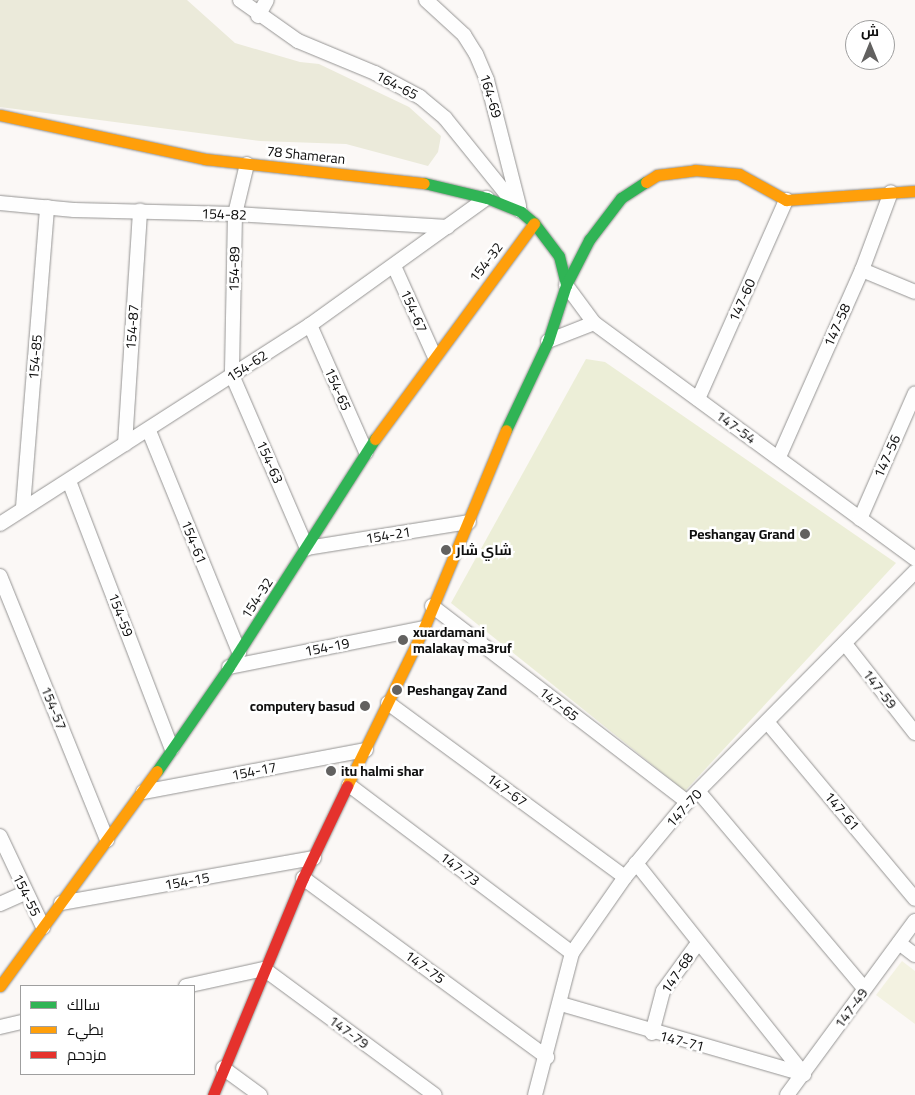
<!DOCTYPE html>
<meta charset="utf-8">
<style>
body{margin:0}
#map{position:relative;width:915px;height:1095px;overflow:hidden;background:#fbf8f6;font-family:Georgia,Cairo,serif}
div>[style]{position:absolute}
.green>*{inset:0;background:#eceed7}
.cemetery>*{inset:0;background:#ebeada}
.pitch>*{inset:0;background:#f3f2e1}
.roads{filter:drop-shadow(0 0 1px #959493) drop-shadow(0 0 1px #959493)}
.street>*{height:14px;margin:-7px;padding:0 7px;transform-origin:7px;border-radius:7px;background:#fefefe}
.fast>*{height:11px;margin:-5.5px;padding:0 5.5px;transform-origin:5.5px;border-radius:5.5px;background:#30b455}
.slow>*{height:11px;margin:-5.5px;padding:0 5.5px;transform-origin:5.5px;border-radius:5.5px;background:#ff9f0a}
.jam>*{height:11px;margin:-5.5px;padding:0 5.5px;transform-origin:5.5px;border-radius:5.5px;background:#e5322d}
.dots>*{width:14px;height:14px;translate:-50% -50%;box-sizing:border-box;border:2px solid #fff;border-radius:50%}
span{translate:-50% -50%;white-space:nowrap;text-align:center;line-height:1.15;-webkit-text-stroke:5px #fff;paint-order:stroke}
.street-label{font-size:14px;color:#0f0f0f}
.poi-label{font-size:14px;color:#0f0f0f;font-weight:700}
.right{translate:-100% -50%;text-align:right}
.left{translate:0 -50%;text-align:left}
.legend{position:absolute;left:20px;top:985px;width:175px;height:90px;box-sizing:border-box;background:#fff;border:1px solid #9f9f9f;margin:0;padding:6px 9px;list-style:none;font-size:15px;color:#0f0f0f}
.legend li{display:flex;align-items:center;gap:10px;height:25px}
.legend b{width:25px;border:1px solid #9f9f9f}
.north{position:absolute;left:845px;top:20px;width:50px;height:50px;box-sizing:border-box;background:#fff;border:1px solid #9f9f9f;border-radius:50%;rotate:0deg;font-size:14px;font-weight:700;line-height:20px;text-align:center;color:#0f0f0f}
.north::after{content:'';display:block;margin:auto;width:18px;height:22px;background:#626160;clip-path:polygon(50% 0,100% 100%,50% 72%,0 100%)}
</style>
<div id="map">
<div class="green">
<i style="clip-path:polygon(586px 359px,605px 362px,896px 563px,685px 791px,451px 603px)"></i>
</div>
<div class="cemetery">
<i style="clip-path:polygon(0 0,187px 0,235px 43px,300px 62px,319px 64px,409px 107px,441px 136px,438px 152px,428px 166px,346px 144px,260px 141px,0 107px)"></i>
</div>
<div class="pitch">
<i style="clip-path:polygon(902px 961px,915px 971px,915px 1024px,876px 995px)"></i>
</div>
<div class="roads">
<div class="street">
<i style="left:240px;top:0;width:71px;rotate:35.3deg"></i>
<i style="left:298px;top:41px;width:83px;rotate:22.6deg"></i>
<i style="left:375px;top:73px;width:51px;rotate:28.1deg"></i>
<i style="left:420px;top:97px;width:33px;rotate:40deg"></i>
<i style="left:445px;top:118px;width:119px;rotate:51.1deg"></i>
<i style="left:426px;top:0;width:52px;rotate:42.6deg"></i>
<i style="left:464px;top:35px;width:22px;rotate:58deg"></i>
<i style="left:476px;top:54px;width:28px;rotate:67deg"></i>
<i style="left:487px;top:80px;width:130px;rotate:75.7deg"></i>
<i style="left:258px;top:16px;width:18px;rotate:-61deg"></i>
<i style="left:247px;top:164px;width:51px;rotate:103.5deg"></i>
<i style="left:235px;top:214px;width:161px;rotate:91.1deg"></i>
<i style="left:232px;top:375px;width:189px;rotate:66.6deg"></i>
<i style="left:307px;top:548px;width:164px;rotate:-9.1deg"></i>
<i style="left:0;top:203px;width:74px;rotate:5.4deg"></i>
<i style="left:74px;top:210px;width:161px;rotate:1.4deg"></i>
<i style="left:235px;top:214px;width:213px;rotate:3.5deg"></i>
<i style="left:394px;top:266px;width:98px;rotate:65.8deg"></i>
<i style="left:862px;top:270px;width:57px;rotate:22.5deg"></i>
<i style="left:566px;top:285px;width:47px;rotate:53.6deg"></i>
<i style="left:594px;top:323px;width:398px;rotate:36.3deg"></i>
<i style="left:310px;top:325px;width:139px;rotate:66.2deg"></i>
<i style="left:548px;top:341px;width:49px;rotate:-21.4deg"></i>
<i style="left:698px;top:399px;width:218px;rotate:-66.1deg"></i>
<i style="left:149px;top:431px;width:239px;rotate:67.8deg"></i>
<i style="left:125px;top:444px;width:234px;rotate:-86.3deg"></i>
<i style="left:779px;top:457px;width:205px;rotate:-66.1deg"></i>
<i style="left:862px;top:270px;width:83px;rotate:-69.6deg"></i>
<i style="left:69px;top:481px;width:287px;rotate:69deg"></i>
<i style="left:23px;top:507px;width:301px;rotate:-85.4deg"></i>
<i style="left:860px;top:519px;width:137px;rotate:-66.4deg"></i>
<i style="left:0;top:524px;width:368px;rotate:-32.7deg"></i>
<i style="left:310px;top:325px;width:218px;rotate:-35.7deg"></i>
<i style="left:0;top:576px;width:285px;rotate:67.9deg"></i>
<i style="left:432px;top:606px;width:322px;rotate:37.5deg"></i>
<i style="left:846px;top:645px;width:112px;rotate:51.9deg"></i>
<i style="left:229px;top:667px;width:199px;rotate:-11.3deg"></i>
<i style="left:388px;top:703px;width:294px;rotate:36.3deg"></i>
<i style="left:768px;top:723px;width:229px;rotate:50.1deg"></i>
<i style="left:349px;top:785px;width:279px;rotate:37deg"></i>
<i style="left:698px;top:791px;width:258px;rotate:49.9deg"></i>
<i style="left:143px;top:792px;width:227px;rotate:-10.7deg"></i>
<i style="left:0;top:836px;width:101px;rotate:64.7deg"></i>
<i style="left:636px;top:863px;width:270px;rotate:51.5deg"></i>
<i style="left:303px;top:878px;width:303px;rotate:36.3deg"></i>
<i style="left:61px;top:903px;width:257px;rotate:-10.1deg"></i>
<i style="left:0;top:904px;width:27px;rotate:-24deg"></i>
<i style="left:899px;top:943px;width:20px;rotate:37deg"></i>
<i style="left:186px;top:986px;width:80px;rotate:-12.3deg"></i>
<i style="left:264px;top:969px;width:212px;rotate:36.4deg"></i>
<i style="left:561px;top:1004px;width:253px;rotate:16.1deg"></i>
<i style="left:0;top:1027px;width:22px;rotate:-13deg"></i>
<i style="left:652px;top:1033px;width:43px;rotate:-75.3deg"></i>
<i style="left:663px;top:991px;width:59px;rotate:-53.9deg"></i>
<i style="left:223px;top:1068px;width:46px;rotate:36.1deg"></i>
<i style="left:535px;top:1095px;width:147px;rotate:-75.4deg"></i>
<i style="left:572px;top:953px;width:93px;rotate:-55.1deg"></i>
<i style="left:625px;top:877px;width:97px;rotate:-50.4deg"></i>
<i style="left:687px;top:802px;width:324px;rotate:-45.3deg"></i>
<i style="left:787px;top:1095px;width:216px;rotate:-53.7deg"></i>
</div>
<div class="fast">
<i style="left:424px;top:183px;width:65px;rotate:13.4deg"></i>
<i style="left:487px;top:198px;width:37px;rotate:22deg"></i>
<i style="left:521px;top:212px;width:17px;rotate:40deg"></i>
<i style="left:534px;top:223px;width:41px;rotate:52.9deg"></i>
<i style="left:559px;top:256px;width:30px;rotate:76deg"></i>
<i style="left:506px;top:430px;width:98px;rotate:-64.7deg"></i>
<i style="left:548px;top:341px;width:59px;rotate:-72.2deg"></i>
<i style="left:566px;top:285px;width:51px;rotate:-62.9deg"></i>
<i style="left:589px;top:240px;width:53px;rotate:-52.7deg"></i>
<i style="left:621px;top:198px;width:30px;rotate:-33deg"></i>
<i style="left:157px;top:771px;width:126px;rotate:-55.3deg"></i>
<i style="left:229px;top:667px;width:271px;rotate:-57.4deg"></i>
</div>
<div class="slow">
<i style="left:0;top:115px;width:210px;rotate:12.1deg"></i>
<i style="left:205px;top:159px;width:220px;rotate:6.3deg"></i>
<i style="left:646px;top:182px;width:13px;rotate:-32deg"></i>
<i style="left:657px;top:175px;width:38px;rotate:-7deg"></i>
<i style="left:695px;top:170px;width:44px;rotate:5.2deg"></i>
<i style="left:739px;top:174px;width:54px;rotate:29deg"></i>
<i style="left:786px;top:200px;width:129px;rotate:-4deg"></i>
<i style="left:375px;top:439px;width:268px;rotate:-53.6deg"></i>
<i style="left:347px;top:786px;width:176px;rotate:-64deg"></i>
<i style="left:424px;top:628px;width:214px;rotate:-67.5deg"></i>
<i style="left:0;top:986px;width:266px;rotate:-53.9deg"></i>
</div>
<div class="jam">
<i style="left:213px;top:1095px;width:235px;rotate:-67.5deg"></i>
<i style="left:303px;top:878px;width:102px;rotate:-64.4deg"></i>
</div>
</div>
<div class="dots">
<i style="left:805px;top:534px;background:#626160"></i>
<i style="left:446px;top:550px;background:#626160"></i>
<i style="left:403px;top:640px;background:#626160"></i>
<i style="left:397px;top:690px;background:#626160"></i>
<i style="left:365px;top:706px;background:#626160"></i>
<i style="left:331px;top:771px;background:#626160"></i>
</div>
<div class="street-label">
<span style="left:397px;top:85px;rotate:28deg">164-65</span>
<span style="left:491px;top:96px;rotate:73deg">164-69</span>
<span style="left:306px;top:155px;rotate:6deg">78 Shameran</span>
<span style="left:224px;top:214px;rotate:2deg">154-82</span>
<span style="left:486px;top:262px;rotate:-53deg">154-32</span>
<span style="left:234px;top:269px;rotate:-89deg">154-89</span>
<span style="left:742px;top:300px;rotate:-66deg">147-60</span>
<span style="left:414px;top:311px;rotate:66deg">154-67</span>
<span style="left:837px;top:325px;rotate:-66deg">147-58</span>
<span style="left:132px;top:327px;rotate:-86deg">154-87</span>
<span style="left:35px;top:357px;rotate:-85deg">154-85</span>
<span style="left:247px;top:366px;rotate:-33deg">154-62</span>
<span style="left:338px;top:389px;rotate:66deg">154-65</span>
<span style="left:736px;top:427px;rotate:36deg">147-54</span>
<span style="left:887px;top:456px;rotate:-66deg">147-56</span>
<span style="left:270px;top:462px;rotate:66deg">154-63</span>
<span style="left:388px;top:535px;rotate:-9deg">154-21</span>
<span style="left:194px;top:542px;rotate:68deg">154-61</span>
<span style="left:257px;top:598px;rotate:-57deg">154-32</span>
<span style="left:121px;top:615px;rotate:69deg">154-59</span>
<span style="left:327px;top:647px;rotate:-11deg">154-19</span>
<span style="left:880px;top:689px;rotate:52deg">147-59</span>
<span style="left:559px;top:704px;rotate:38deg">147-65</span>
<span style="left:54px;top:708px;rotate:68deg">154-57</span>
<span style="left:254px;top:771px;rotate:-11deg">154-17</span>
<span style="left:507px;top:790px;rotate:36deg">147-67</span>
<span style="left:684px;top:808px;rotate:-48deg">147-70</span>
<span style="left:842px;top:811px;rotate:50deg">147-61</span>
<span style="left:460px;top:869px;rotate:37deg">147-73</span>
<span style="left:187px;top:881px;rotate:-10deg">154-15</span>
<span style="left:27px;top:895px;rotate:64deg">154-55</span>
<span style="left:425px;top:967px;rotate:36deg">147-75</span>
<span style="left:677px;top:973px;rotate:-56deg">147-68</span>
<span style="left:851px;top:1008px;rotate:-54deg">147-49</span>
<span style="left:349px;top:1032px;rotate:36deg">147-79</span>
<span style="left:682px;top:1041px;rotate:15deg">147-71</span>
</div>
<div class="poi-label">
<span class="right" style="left:795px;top:534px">Peshangay Grand</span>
<span class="left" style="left:456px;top:550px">شاي شار</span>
<span class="left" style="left:413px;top:640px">xuardamani<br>malakay ma3ruf</span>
<span class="left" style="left:407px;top:690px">Peshangay Zand</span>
<span class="right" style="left:355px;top:706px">computery basud</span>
<span class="left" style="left:341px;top:771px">itu halmi shar</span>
</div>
<ul class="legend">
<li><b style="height:6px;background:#30b455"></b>سالك</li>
<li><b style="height:6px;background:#ff9f0a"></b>بطيء</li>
<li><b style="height:6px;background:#e5322d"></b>مزدحم</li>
</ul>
<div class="north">ش</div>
</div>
